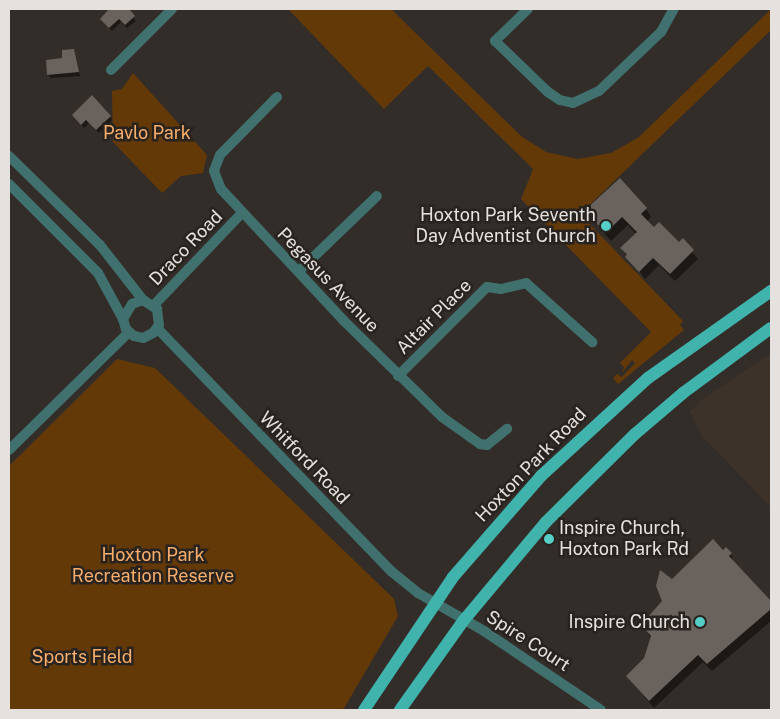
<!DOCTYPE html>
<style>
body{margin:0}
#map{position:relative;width:780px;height:719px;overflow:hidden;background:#332d29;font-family:"Public Sans",sans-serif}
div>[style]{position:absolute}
.built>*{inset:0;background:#3d3229}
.green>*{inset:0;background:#643908}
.shadow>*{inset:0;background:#0007}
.building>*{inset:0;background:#69625d}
.minor>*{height:10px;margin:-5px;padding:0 5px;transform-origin:5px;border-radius:5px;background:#40716e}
.primary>*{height:12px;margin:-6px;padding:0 6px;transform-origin:6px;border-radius:6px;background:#40b3ac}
.dots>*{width:14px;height:14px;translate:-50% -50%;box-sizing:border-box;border:2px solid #29231f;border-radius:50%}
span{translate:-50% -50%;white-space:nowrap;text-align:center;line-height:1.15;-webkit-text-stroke:5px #29231f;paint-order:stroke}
.park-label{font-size:18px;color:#f8ae6b}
.poi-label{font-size:18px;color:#e5e1de}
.right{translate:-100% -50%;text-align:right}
.left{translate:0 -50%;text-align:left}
.street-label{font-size:18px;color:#e5e1de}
.frame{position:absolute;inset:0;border:10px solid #e5e1de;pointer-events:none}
</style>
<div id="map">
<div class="built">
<i style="clip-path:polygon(771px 353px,771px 507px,702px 436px,690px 412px,701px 400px)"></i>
</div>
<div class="green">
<i style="clip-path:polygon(288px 9px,391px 9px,521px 136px,546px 152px,578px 159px,611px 153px,639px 137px,770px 10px,771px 30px,580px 214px,683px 321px,680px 325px,684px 330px,618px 384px,613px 378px,617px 374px,622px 377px,635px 363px,632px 360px,622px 373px,624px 367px,620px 363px,651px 332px,521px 199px,533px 169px,428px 66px,384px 109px)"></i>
<i style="clip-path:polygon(133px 73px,207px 155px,203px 173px,181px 176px,162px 193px,113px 142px,112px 91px,122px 89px)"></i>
<i style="clip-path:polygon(117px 359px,155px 368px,394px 599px,398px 616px,343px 710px,9px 710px,9px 466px)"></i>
</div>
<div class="shadow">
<i style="clip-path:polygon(112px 9px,126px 9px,136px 21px,127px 28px,121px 22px,112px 31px,101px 19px)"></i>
<i style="clip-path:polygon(73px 50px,80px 76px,51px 78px,48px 75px)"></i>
<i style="clip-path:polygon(73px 115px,110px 116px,112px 120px,99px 133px,89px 123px,84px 128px)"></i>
<i style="clip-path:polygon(646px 209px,651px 217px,647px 221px,654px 229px,679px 243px,682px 240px,698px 259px,675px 281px,659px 265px,645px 279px,622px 248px,636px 234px,628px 225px,611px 241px,586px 211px)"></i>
<i style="clip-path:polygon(723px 552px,731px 554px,734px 563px,771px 602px,771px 621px,712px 671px,703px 662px,654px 708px,627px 676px,645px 659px,651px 638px,642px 625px,663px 601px,673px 581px)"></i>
</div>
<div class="building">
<i style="clip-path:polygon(109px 9px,129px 9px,135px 16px,125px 25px,119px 19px,109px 28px,100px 19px)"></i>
<i style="clip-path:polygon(74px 49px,79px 72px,47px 75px,46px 60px,62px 58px,62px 50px)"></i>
<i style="clip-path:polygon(92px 95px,111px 116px,96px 130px,86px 120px,81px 125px,72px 115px)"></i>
<i style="clip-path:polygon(620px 178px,647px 208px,641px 214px,654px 227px,659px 222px,679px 242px,683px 238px,694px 250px,670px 274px,653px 258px,639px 272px,625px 257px,627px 254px,620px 248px,637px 232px,622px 217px,606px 233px,584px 211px)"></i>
<i style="clip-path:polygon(713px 539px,723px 550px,726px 547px,732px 553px,729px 556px,771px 601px,771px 609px,707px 664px,698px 655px,649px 701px,626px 676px,644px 658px,651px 636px,641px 625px,662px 601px,656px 586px,660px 570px,672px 579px)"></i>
</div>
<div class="minor">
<i style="left:528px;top:9px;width:46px;rotate:135.9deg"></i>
<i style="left:495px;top:41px;width:74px;rotate:43.9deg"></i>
<i style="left:548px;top:92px;width:14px;rotate:34deg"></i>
<i style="left:560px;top:100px;width:13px;rotate:13deg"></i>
<i style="left:573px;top:103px;width:29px;rotate:-25deg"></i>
<i style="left:599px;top:91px;width:86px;rotate:-43.6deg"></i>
<i style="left:661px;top:32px;width:26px;rotate:-61deg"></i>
<i style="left:111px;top:70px;width:86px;rotate:-45deg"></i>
<i style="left:277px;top:97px;width:81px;rotate:134.5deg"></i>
<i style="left:220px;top:155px;width:17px;rotate:111deg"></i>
<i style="left:214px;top:171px;width:19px;rotate:69deg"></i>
<i style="left:221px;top:189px;width:179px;rotate:47deg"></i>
<i style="left:343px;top:320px;width:139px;rotate:44.4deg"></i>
<i style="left:442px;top:417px;width:47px;rotate:35.4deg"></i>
<i style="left:480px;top:444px;width:7px;rotate:8deg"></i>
<i style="left:487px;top:445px;width:26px;rotate:-39deg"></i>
<i style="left:9px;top:156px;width:127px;rotate:44.4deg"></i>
<i style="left:100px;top:245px;width:70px;rotate:52deg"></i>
<i style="left:143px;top:300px;width:17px;rotate:33deg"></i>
<i style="left:157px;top:309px;width:16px;rotate:83deg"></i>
<i style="left:159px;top:325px;width:10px;rotate:127deg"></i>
<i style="left:153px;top:333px;width:11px;rotate:153deg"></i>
<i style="left:143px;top:338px;width:9px;rotate:-167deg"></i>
<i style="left:134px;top:336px;width:11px;rotate:-139deg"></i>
<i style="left:126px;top:329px;width:10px;rotate:-107deg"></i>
<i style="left:123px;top:319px;width:17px;rotate:-59deg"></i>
<i style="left:132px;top:304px;width:12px;rotate:-20deg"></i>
<i style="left:9px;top:184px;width:126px;rotate:45deg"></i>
<i style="left:98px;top:273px;width:52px;rotate:61.5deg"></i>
<i style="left:299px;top:271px;width:108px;rotate:-43.9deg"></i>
<i style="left:154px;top:305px;width:126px;rotate:-46.3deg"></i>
<i style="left:157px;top:328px;width:337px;rotate:46.1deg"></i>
<i style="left:391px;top:571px;width:35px;rotate:39deg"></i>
<i style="left:418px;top:593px;width:76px;rotate:29.9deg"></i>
<i style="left:484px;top:631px;width:141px;rotate:34deg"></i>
<i style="left:398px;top:376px;width:126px;rotate:-45deg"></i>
<i style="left:487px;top:287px;width:14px;rotate:8deg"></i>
<i style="left:501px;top:289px;width:26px;rotate:-13deg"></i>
<i style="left:526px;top:283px;width:89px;rotate:41.8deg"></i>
<i style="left:9px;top:450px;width:168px;rotate:-44.5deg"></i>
</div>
<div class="primary">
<i style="left:364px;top:710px;width:160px;rotate:-56.2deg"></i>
<i style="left:453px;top:577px;width:134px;rotate:-48.9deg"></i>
<i style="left:541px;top:476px;width:145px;rotate:-42.5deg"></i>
<i style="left:648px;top:378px;width:151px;rotate:-35.3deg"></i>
<i style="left:400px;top:710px;width:110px;rotate:-54.6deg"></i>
<i style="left:464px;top:620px;width:128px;rotate:-50.1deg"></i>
<i style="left:546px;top:522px;width:125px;rotate:-44.7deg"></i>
<i style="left:635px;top:434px;width:63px;rotate:-40.5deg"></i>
<i style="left:683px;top:393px;width:109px;rotate:-36.5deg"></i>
</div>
<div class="dots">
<i style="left:606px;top:226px;background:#55cec6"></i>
<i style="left:549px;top:539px;background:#55cec6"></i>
<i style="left:700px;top:622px;background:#55cec6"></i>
</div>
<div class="park-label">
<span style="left:147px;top:133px">Pavlo Park</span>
<span style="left:153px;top:566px">Hoxton Park<br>Recreation Reserve</span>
<span style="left:82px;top:657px">Sports Field</span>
</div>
<div class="poi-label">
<span class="right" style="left:596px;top:226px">Hoxton Park Seventh<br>Day Adventist Church</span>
<span class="left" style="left:559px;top:539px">Inspire Church,<br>Hoxton Park Rd</span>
<span class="right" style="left:690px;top:622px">Inspire Church</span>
</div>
<div class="street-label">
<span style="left:186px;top:248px;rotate:-46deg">Draco Road</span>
<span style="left:328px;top:280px;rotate:46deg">Pegasus Avenue</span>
<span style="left:434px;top:317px;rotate:-45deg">Altair Place</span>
<span style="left:304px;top:458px;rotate:46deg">Whitford Road</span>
<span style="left:531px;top:465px;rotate:-46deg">Hoxton Park Road</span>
<span style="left:528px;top:641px;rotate:33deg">Spire Court</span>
</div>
<div class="frame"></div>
</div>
